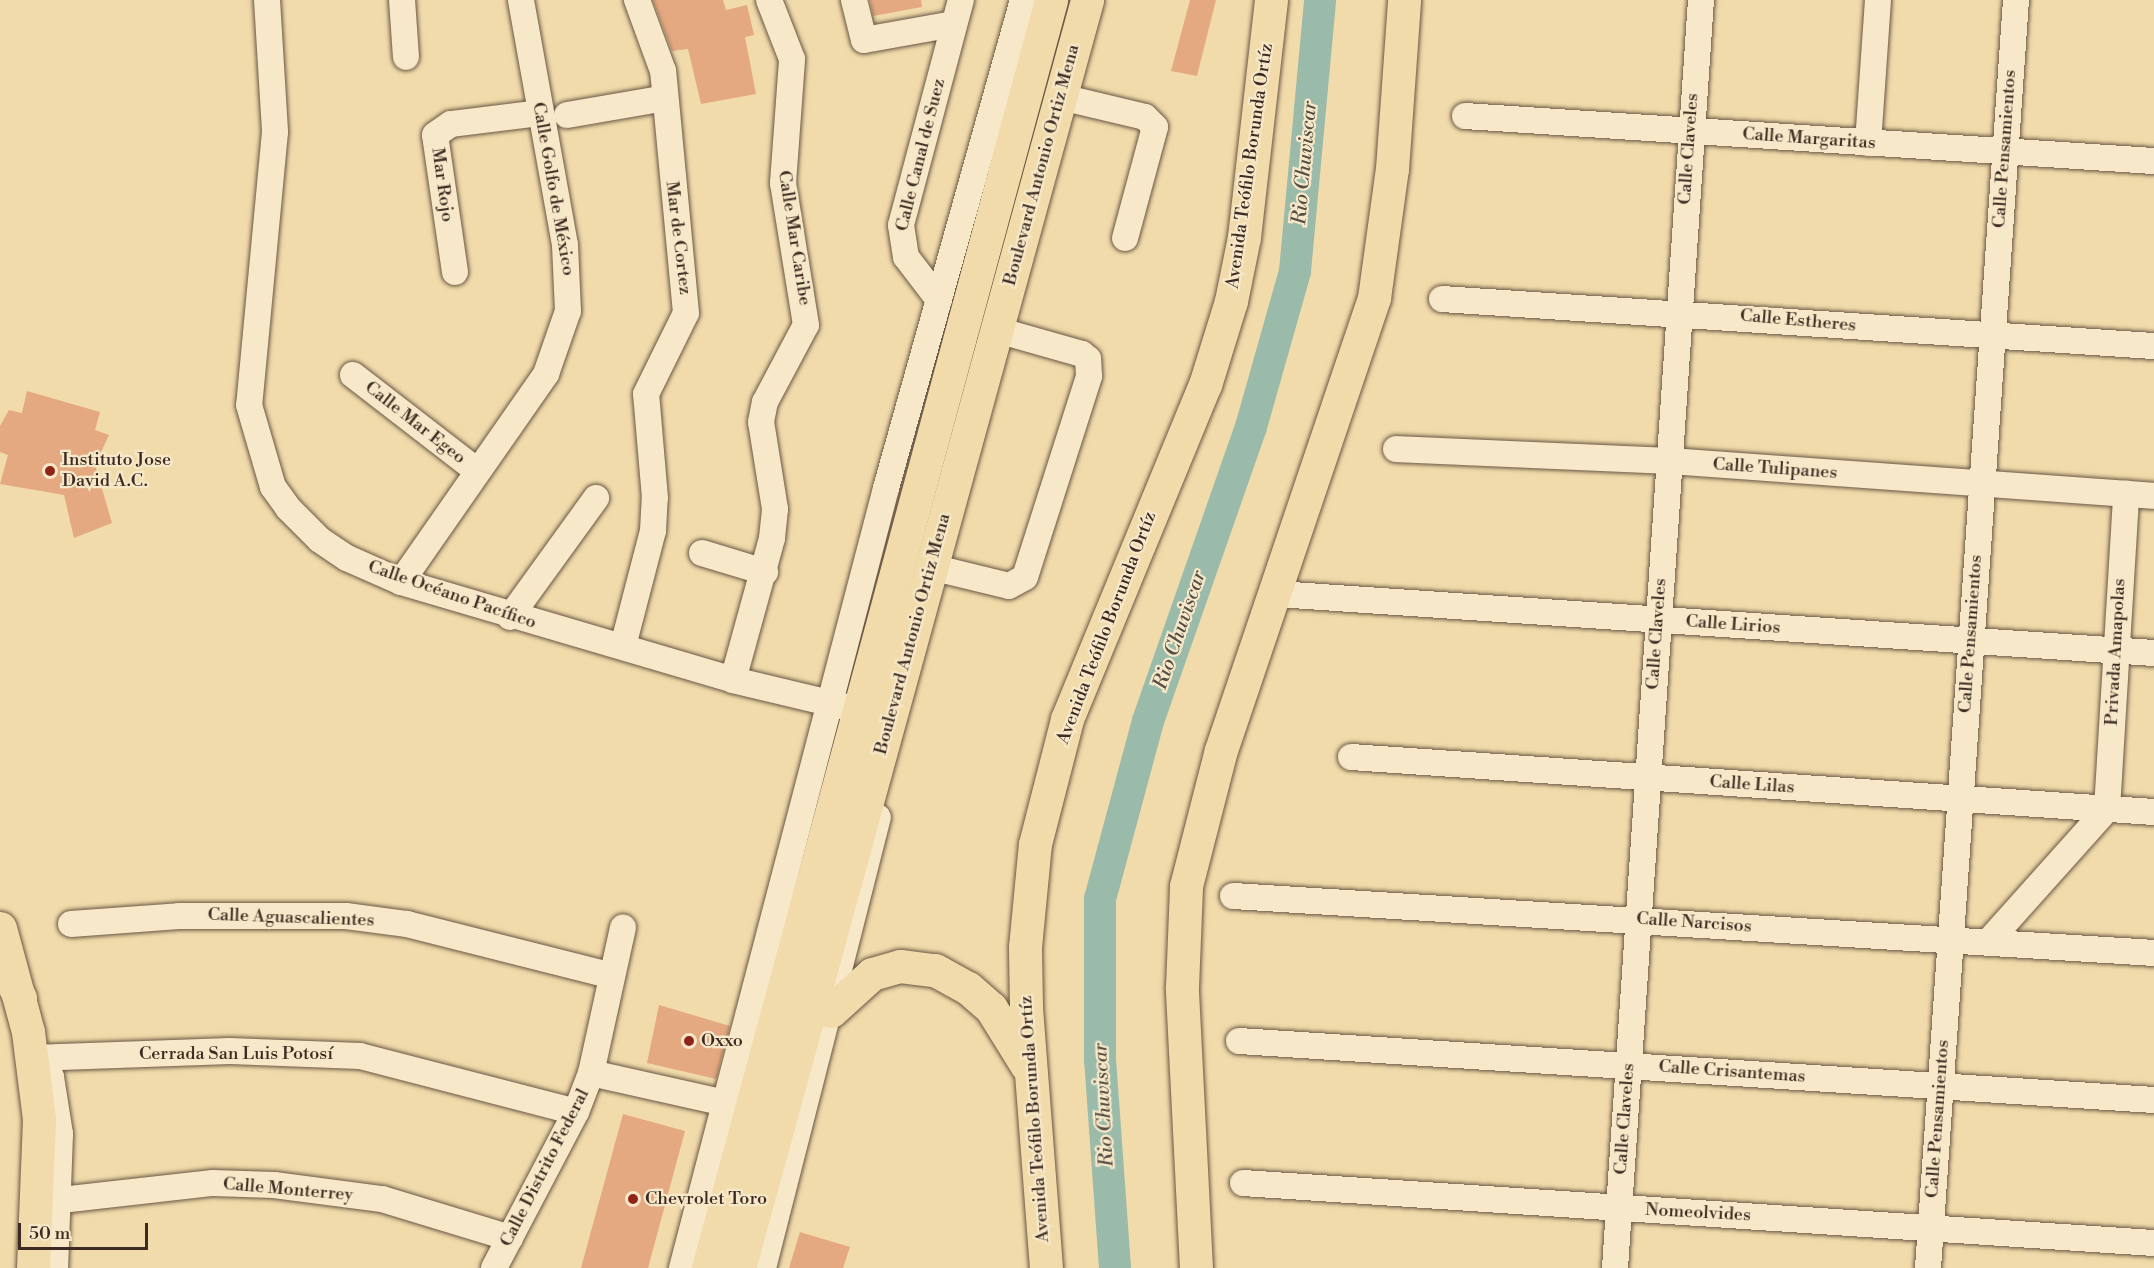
<!DOCTYPE html>
<meta charset="utf-8">
<style>
body{margin:0}
#map{position:relative;width:2154px;height:1268px;overflow:hidden;background:#f1dbab;font-family:"Libre Bodoni",serif}
div>[style]{position:absolute}
.river>*{height:32px;margin:-16px;padding:0 16px;transform-origin:16px;border-radius:16px;background:#9bbbaa}
.building>*{inset:0;background:#e5a981}
.roads{filter:drop-shadow(0 0 2px #6a5644) drop-shadow(0 0 2px #6a5644)}
.minor>*{height:26px;margin:-13px;padding:0 13px;transform-origin:13px;border-radius:13px;background:#f6e8c8}
.major>*{height:33px;margin:-16.5px;padding:0 16.5px;transform-origin:16.5px;border-radius:16.5px;background:#f1dbab}
.highway>*{height:33px;margin:-16.5px;padding:0 16.5px;transform-origin:16.5px;border-radius:16.5px;background:#f1dbab}
.dots>*{width:16px;height:16px;translate:-50% -50%;box-sizing:border-box;border:3px solid #f6e8c8;border-radius:50%}
span{translate:-50% -50%;white-space:nowrap;text-align:center;line-height:1.15;-webkit-text-stroke:4.5px #f6e8c8;paint-order:stroke}
.street-label{font-size:18px;color:#3d2a22}
.poi-label{font-size:18px;color:#3d2a22}
.left{translate:0 -50%;text-align:left}
.water-label{font-size:20px;color:#544e44;font-style:italic}
.scale{position:absolute;left:18px;top:1223px;width:130px;height:27px;box-sizing:border-box;border:3px solid #3d2a22;border-top:0;padding-left:8px;font-size:18px;line-height:21px;white-space:nowrap;color:#3d2a22;-webkit-text-stroke:4px #f6e8c8;paint-order:stroke}
</style>
<div id="map">
<div class="river">
<i style="left:1115px;top:1268px;width:208px;rotate:-94.1deg"></i>
<i style="left:1100px;top:1061px;width:162px;rotate:-90deg"></i>
<i style="left:1100px;top:899px;width:184px;rotate:-74.9deg"></i>
<i style="left:1148px;top:721px;width:312px;rotate:-70.7deg"></i>
<i style="left:1251px;top:427px;width:162px;rotate:-74.2deg"></i>
<i style="left:1295px;top:271px;width:272px;rotate:-84.7deg"></i>
</div>
<div class="building">
<i style="clip-path:polygon(653px 0,723px 0,726px 10px,747px 5px,754px 35px,745px 37px,756px 94px,701px 104px,688px 49px,672px 51px)"></i>
<i style="clip-path:polygon(870px 0,921px 0,922px 7px,873px 16px)"></i>
<i style="clip-path:polygon(1190px 0,1216px 0,1197px 76px,1171px 71px)"></i>
<i style="clip-path:polygon(27px 391px,100px 412px,95px 430px,109px 435px,95px 465px,112px 523px,74px 538px,64px 495px,0 484px,8px 455px,0 452px,0 426px,9px 410px,22px 413px)"></i>
<i style="clip-path:polygon(659px 1005px,730px 1026px,716px 1079px,647px 1063px)"></i>
<i style="clip-path:polygon(623px 1114px,685px 1131px,648px 1268px,581px 1268px)"></i>
<i style="clip-path:polygon(800px 1232px,850px 1247px,843px 1268px,789px 1268px)"></i>
</div>
<div class="roads">
<div class="minor">
<i style="left:267px;top:0;width:132px;rotate:86.5deg"></i>
<i style="left:275px;top:132px;width:274px;rotate:95.4deg"></i>
<i style="left:249px;top:405px;width:85px;rotate:73.7deg"></i>
<i style="left:273px;top:487px;width:26px;rotate:54deg"></i>
<i style="left:288px;top:508px;width:45px;rotate:45deg"></i>
<i style="left:320px;top:540px;width:32px;rotate:34deg"></i>
<i style="left:347px;top:558px;width:59px;rotate:24deg"></i>
<i style="left:401px;top:582px;width:346px;rotate:16.4deg"></i>
<i style="left:733px;top:680px;width:147px;rotate:13.4deg"></i>
<i style="left:402px;top:0;width:57px;rotate:86deg"></i>
<i style="left:854px;top:0;width:41px;rotate:76deg"></i>
<i style="left:864px;top:40px;width:91px;rotate:-10.1deg"></i>
<i style="left:1061px;top:97px;width:86px;rotate:13.4deg"></i>
<i style="left:1145px;top:117px;width:14px;rotate:45deg"></i>
<i style="left:1155px;top:127px;width:115px;rotate:105.1deg"></i>
<i style="left:567px;top:115px;width:99px;rotate:-9.8deg"></i>
<i style="left:1465px;top:116px;width:690px;rotate:3.74deg"></i>
<i style="left:1868px;top:143px;width:143px;rotate:-86deg"></i>
<i style="left:455px;top:272px;width:138px;rotate:-98.3deg"></i>
<i style="left:435px;top:135px;width:19px;rotate:-35deg"></i>
<i style="left:451px;top:124px;width:90px;rotate:-7deg"></i>
<i style="left:1442px;top:299px;width:714px;rotate:3.78deg"></i>
<i style="left:939px;top:300px;width:54px;rotate:-127.5deg"></i>
<i style="left:906px;top:257px;width:32px;rotate:-99deg"></i>
<i style="left:901px;top:225px;width:233px;rotate:-75.1deg"></i>
<i style="left:353px;top:375px;width:155px;rotate:37.7deg"></i>
<i style="left:1396px;top:449px;width:273px;rotate:2.5deg"></i>
<i style="left:1669px;top:461px;width:486px;rotate:4.1deg"></i>
<i style="left:702px;top:553px;width:66px;rotate:16.8deg"></i>
<i style="left:931px;top:567px;width:80px;rotate:13.7deg"></i>
<i style="left:1009px;top:586px;width:18px;rotate:-29deg"></i>
<i style="left:1025px;top:577px;width:211px;rotate:-72.3deg"></i>
<i style="left:1089px;top:376px;width:17px;rotate:-93deg"></i>
<i style="left:1088px;top:359px;width:8px;rotate:-140deg"></i>
<i style="left:1082px;top:354px;width:88px;rotate:-164.2deg"></i>
<i style="left:401px;top:582px;width:254px;rotate:-55.1deg"></i>
<i style="left:546px;top:374px;width:67px;rotate:-70.8deg"></i>
<i style="left:568px;top:311px;width:66px;rotate:-92.6deg"></i>
<i style="left:565px;top:245px;width:249px;rotate:-100.2deg"></i>
<i style="left:1277px;top:594px;width:879px;rotate:3.85deg"></i>
<i style="left:510px;top:617px;width:147px;rotate:-54.1deg"></i>
<i style="left:623px;top:646px;width:119px;rotate:-75.4deg"></i>
<i style="left:653px;top:531px;width:33px;rotate:-87deg"></i>
<i style="left:655px;top:498px;width:104px;rotate:-94.9deg"></i>
<i style="left:646px;top:394px;width:90px;rotate:-63.7deg"></i>
<i style="left:686px;top:313px;width:243px;rotate:-95.4deg"></i>
<i style="left:663px;top:71px;width:76px;rotate:-110.1deg"></i>
<i style="left:733px;top:680px;width:147px;rotate:-74.6deg"></i>
<i style="left:772px;top:538px;width:29px;rotate:-84deg"></i>
<i style="left:775px;top:509px;width:88px;rotate:-99.1deg"></i>
<i style="left:761px;top:422px;width:20px;rotate:-79deg"></i>
<i style="left:765px;top:402px;width:87px;rotate:-62deg"></i>
<i style="left:806px;top:325px;width:144px;rotate:-99.2deg"></i>
<i style="left:783px;top:183px;width:124px;rotate:-85.8deg"></i>
<i style="left:792px;top:59px;width:63px;rotate:-111.3deg"></i>
<i style="left:1351px;top:757px;width:805px;rotate:3.92deg"></i>
<i style="left:1233px;top:896px;width:923px;rotate:3.54deg"></i>
<i style="left:71px;top:924px;width:108px;rotate:-4.2deg"></i>
<i style="left:179px;top:916px;width:167px"></i>
<i style="left:346px;top:916px;width:62px;rotate:7.5deg"></i>
<i style="left:407px;top:924px;width:211px;rotate:14.2deg"></i>
<i style="left:1989px;top:941px;width:177px;rotate:-48.2deg"></i>
<i style="left:2107px;top:809px;width:316px;rotate:-86.5deg"></i>
<i style="left:1239px;top:1041px;width:917px;rotate:3.69deg"></i>
<i style="left:32px;top:1058px;width:198px;rotate:-2deg"></i>
<i style="left:230px;top:1051px;width:130px;rotate:2.2deg"></i>
<i style="left:360px;top:1056px;width:223px;rotate:14.5deg"></i>
<i style="left:32px;top:1058px;width:27px;rotate:45deg"></i>
<i style="left:51px;top:1077px;width:58px;rotate:81deg"></i>
<i style="left:60px;top:1134px;width:134px;rotate:92.1deg"></i>
<i style="left:591px;top:1073px;width:156px;rotate:12.6deg"></i>
<i style="left:1243px;top:1183px;width:913px;rotate:3.77deg"></i>
<i style="left:61px;top:1200px;width:153px;rotate:-6.4deg"></i>
<i style="left:213px;top:1183px;width:61px;rotate:1.9deg"></i>
<i style="left:274px;top:1185px;width:109px;rotate:7.4deg"></i>
<i style="left:382px;top:1199px;width:134px;rotate:16.9deg"></i>
<i style="left:494px;top:1268px;width:176px;rotate:-62.3deg"></i>
<i style="left:576px;top:1112px;width:42px;rotate:-69deg"></i>
<i style="left:591px;top:1073px;width:149px;rotate:-77.6deg"></i>
<i style="left:682px;top:1268px;width:806px;rotate:-75.34deg"></i>
<i style="left:886px;top:488px;width:507px;rotate:-74.32deg"></i>
<i style="left:763px;top:1268px;width:465px;rotate:-75.7deg"></i>
<i style="left:1615px;top:1268px;width:1271px;rotate:-86.12deg"></i>
<i style="left:1928px;top:1268px;width:1271px;rotate:-86.03deg"></i>
</div>
<div class="major">
<i style="left:0;top:928px;width:108px;rotate:74.9deg"></i>
<i style="left:28px;top:1032px;width:88px;rotate:82.8deg"></i>
<i style="left:39px;top:1119px;width:149px;rotate:92.3deg"></i>
<i style="left:831px;top:1011px;width:55px;rotate:-42.1deg"></i>
<i style="left:872px;top:974px;width:29px;rotate:-16deg"></i>
<i style="left:900px;top:966px;width:35px;rotate:7deg"></i>
<i style="left:935px;top:970px;width:38px;rotate:29deg"></i>
<i style="left:968px;top:988px;width:30px;rotate:41deg"></i>
<i style="left:991px;top:1008px;width:68px;rotate:58.2deg"></i>
<i style="left:708px;top:1268px;width:1314px;rotate:-74.86deg"></i>
<i style="left:739px;top:1268px;width:1315px;rotate:-74.65deg"></i>
<i style="left:1046px;top:1268px;width:262px;rotate:-94.4deg"></i>
<i style="left:1026px;top:1007px;width:60px;rotate:-91deg"></i>
<i style="left:1025px;top:947px;width:103px;rotate:-84.5deg"></i>
<i style="left:1035px;top:844px;width:129px;rotate:-75.6deg"></i>
<i style="left:1067px;top:719px;width:361px;rotate:-67.6deg"></i>
<i style="left:1205px;top:385px;width:88px;rotate:-72.8deg"></i>
<i style="left:1231px;top:301px;width:65px;rotate:-78.5deg"></i>
<i style="left:1244px;top:237px;width:239px;rotate:-83.5deg"></i>
<i style="left:1196px;top:1268px;width:281px;rotate:-92.9deg"></i>
<i style="left:1182px;top:987px;width:101px;rotate:-87.7deg"></i>
<i style="left:1186px;top:886px;width:140px;rotate:-75.6deg"></i>
<i style="left:1221px;top:750px;width:477px;rotate:-71.3deg"></i>
<i style="left:1374px;top:298px;width:130px;rotate:-82.1deg"></i>
<i style="left:1392px;top:169px;width:169px;rotate:-85.9deg"></i>
</div>
<div class="highway">
<i style="left:0;top:958px;width:45px;rotate:63.4deg"></i>
</div>
</div>
<div class="dots">
<i style="left:50px;top:471px;background:#8f2418"></i>
<i style="left:689px;top:1041px;background:#8f2418"></i>
<i style="left:633px;top:1199px;background:#8f2418"></i>
</div>
<div class="street-label">
<span style="left:1809px;top:139px;rotate:4deg">Calle Margaritas</span>
<span style="left:1689px;top:149px;rotate:-86deg">Calle Claveles</span>
<span style="left:2005px;top:149px;rotate:-86deg">Calle Pensamientos</span>
<span style="left:921px;top:155px;rotate:-76deg">Calle Canal de Suez</span>
<span style="left:1042px;top:165px;rotate:-75deg">Boulevard Antonio Ortiz Mena</span>
<span style="left:1250px;top:166px;rotate:-82deg">Avenida Teófilo Borunda Ortíz</span>
<span style="left:442px;top:185px;rotate:82deg">Mar Rojo</span>
<span style="left:553px;top:189px;rotate:80deg">Calle Golfo de México</span>
<span style="left:678px;top:238px;rotate:83deg">Mar de Cortez</span>
<span style="left:794px;top:238px;rotate:81deg">Calle Mar Caribe</span>
<span style="left:1798px;top:321px;rotate:5deg">Calle Estheres</span>
<span style="left:415px;top:423px;rotate:38deg">Calle Mar Egeo</span>
<span style="left:1775px;top:469px;rotate:4deg">Calle Tulipanes</span>
<span style="left:452px;top:595px;rotate:19deg">Calle Océano Pacífico</span>
<span style="left:1733px;top:625px;rotate:4deg">Calle Lirios</span>
<span style="left:1107px;top:628px;rotate:-69deg">Avenida Teófilo Borunda Ortíz</span>
<span style="left:913px;top:634px;rotate:-75deg">Boulevard Antonio Ortiz Mena</span>
<span style="left:1657px;top:634px;rotate:-86deg">Calle Claveles</span>
<span style="left:1971px;top:634px;rotate:-86deg">Calle Pensamientos</span>
<span style="left:2116px;top:652px;rotate:-87deg">Privada Amapolas</span>
<span style="left:1752px;top:785px;rotate:4deg">Calle Lilas</span>
<span style="left:291px;top:918px;rotate:2deg">Calle Aguascalientes</span>
<span style="left:1694px;top:923px;rotate:4deg">Calle Narcisos</span>
<span style="left:236px;top:1054px">Cerrada San Luis Potosí</span>
<span style="left:1732px;top:1072px;rotate:4deg">Calle Crisantemas</span>
<span style="left:1035px;top:1119px;rotate:-94deg">Avenida Teófilo Borunda Ortíz</span>
<span style="left:1625px;top:1119px;rotate:-86deg">Calle Claveles</span>
<span style="left:1938px;top:1119px;rotate:-86deg">Calle Pensamientos</span>
<span style="left:545px;top:1168px;rotate:-63deg">Calle Distrito Federal</span>
<span style="left:288px;top:1190px;rotate:5deg">Calle Monterrey</span>
<span style="left:1698px;top:1213px;rotate:3deg">Nomeolvides</span>
</div>
<div class="poi-label">
<span class="left" style="left:62px;top:471px">Instituto Jose<br>David A.C.</span>
<span class="left" style="left:701px;top:1041px">Oxxo</span>
<span class="left" style="left:645px;top:1199px">Chevrolet Toro</span>
</div>
<div class="water-label">
<span style="left:1305px;top:163px;rotate:-85deg">Rio Chuviscar</span>
<span style="left:1180px;top:630px;rotate:-71deg">Rio Chuviscar</span>
<span style="left:1104px;top:1105px;rotate:-93deg">Rio Chuviscar</span>
</div>
<div class="scale">50 m</div>
</div>
